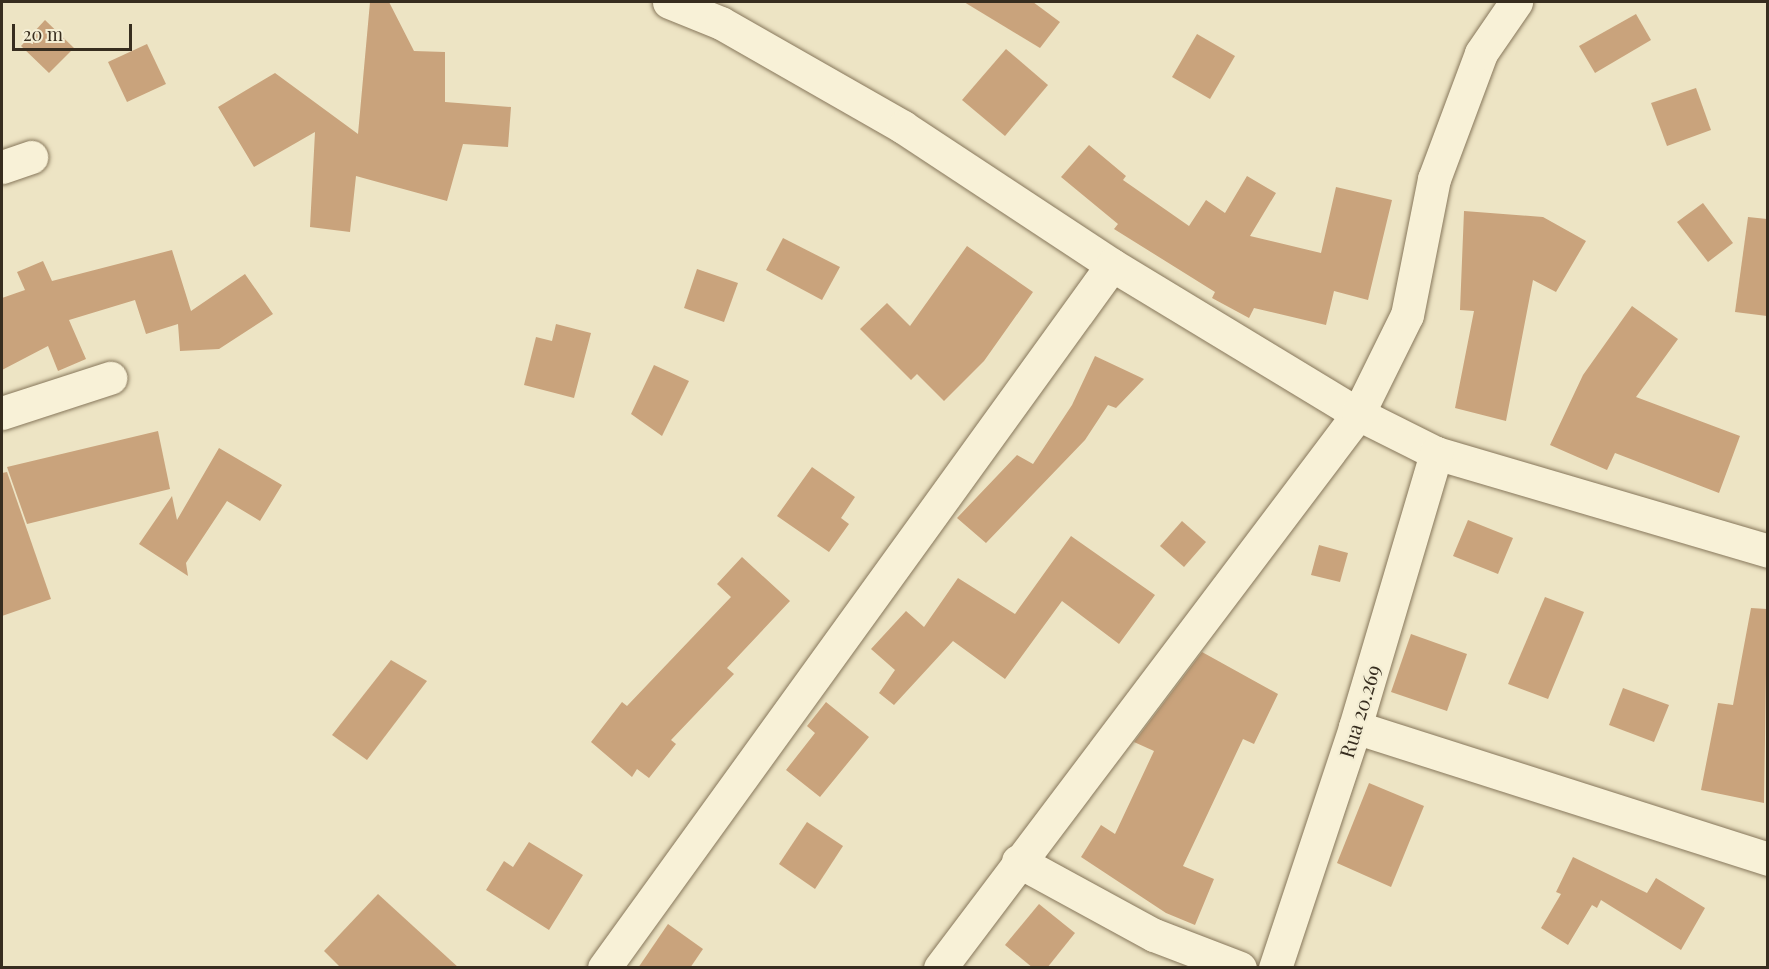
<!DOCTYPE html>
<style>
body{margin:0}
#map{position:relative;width:1769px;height:969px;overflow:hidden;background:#ede4c4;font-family:"Playfair Display",serif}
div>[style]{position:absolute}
.building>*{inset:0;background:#c9a37c}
.roads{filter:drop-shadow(0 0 2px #87775b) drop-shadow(0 0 2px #87775b)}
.minor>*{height:33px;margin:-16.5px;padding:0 16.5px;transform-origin:16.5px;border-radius:16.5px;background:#f8f1d7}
span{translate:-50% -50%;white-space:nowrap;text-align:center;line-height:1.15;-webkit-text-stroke:4.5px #f4eed4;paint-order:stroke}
.street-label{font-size:20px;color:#372d1f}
.frame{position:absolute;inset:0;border:3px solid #372d1f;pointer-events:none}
.scale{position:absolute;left:12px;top:24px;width:120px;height:27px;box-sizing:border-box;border:3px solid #372d1f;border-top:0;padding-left:8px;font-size:18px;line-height:21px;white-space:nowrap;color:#372d1f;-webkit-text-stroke:4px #f4eed4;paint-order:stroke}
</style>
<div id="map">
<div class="building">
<i style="clip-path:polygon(370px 2px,389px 2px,414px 51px,445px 52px,445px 102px,511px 107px,508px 147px,463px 144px,447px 201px,356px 176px,350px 232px,310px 227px,315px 132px,254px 167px,218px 107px,275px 73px,358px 134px)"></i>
<i style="clip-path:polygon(964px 2px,1033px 2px,1060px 22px,1040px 48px)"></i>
<i style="clip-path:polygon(1636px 14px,1651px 40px,1595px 73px,1579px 46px)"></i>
<i style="clip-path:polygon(45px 20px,74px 48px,49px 73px,21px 46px)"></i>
<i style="clip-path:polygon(1197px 34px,1235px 56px,1210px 99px,1172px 77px)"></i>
<i style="clip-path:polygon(147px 44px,166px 84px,127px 102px,108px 62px)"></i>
<i style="clip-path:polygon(1006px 49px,1048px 85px,1005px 136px,962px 100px)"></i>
<i style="clip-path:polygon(1696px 88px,1711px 130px,1667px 146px,1651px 103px)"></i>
<i style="clip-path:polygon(1089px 145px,1126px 176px,1123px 180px,1189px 226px,1206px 200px,1225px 213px,1247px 176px,1276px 193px,1250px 236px,1321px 253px,1336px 187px,1392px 200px,1368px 300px,1334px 291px,1326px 325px,1254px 308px,1249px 318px,1212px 298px,1215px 292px,1114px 229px,1118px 224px,1061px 177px)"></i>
<i style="clip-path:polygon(1703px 203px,1733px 243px,1708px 262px,1677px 222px)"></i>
<i style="clip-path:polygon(1464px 211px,1543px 217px,1586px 241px,1556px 292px,1533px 280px,1506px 421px,1455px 408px,1474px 311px,1460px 310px)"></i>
<i style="clip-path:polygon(1748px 217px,1767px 219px,1767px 316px,1735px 312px)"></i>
<i style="clip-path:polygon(783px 238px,840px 267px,822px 300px,766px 270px)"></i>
<i style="clip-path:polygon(967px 246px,1033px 292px,984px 361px,944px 401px,917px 374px,911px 380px,860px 329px,887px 303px,910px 326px)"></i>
<i style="clip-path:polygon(172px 250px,191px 311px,245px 274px,273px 314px,219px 349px,180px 351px,178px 324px,146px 334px,135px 300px,69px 320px,86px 359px,58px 371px,48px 346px,2px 370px,2px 298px,25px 290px,17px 272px,43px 261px,52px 281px)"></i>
<i style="clip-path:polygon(697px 269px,738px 283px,724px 322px,684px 308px)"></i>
<i style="clip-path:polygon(1632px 306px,1678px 339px,1636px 397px,1740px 436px,1719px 493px,1615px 453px,1607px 470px,1550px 445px,1583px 375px)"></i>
<i style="clip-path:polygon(556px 324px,591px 333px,574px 398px,524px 385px,536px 337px,552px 341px)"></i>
<i style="clip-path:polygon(1095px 356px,1144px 379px,1116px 408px,1108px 405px,1085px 440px,986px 543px,957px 518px,1017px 455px,1033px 464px,1072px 405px)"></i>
<i style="clip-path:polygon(654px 365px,689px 381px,662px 436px,631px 414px)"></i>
<i style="clip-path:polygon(158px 431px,170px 489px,27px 524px,7px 467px)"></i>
<i style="clip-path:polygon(219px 448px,282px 485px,260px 521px,227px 501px,186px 563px,188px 576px,139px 544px,172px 496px,177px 520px)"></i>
<i style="clip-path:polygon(812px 467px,855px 497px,841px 518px,849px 524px,829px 552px,777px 516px)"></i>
<i style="clip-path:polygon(7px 472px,51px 599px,2px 616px,2px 473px)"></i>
<i style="clip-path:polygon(1468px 520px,1513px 538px,1498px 574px,1453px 556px)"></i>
<i style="clip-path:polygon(1182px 521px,1206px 542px,1184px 567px,1160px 546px)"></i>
<i style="clip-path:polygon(1071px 536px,1155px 595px,1119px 644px,1062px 601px,1005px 679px,953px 641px,894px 705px,879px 693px,895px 670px,871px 649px,906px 611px,924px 627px,958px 578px,1015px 614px)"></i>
<i style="clip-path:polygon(1319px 545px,1348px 553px,1340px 582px,1311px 575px)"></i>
<i style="clip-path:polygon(742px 557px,790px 601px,727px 668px,734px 674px,671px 740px,676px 744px,649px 778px,637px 769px,632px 777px,591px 742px,622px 702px,627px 706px,731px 597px,717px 584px)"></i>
<i style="clip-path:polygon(1545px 597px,1584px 612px,1548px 699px,1508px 684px)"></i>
<i style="clip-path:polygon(1751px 608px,1767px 609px,1764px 803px,1701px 790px,1718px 703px,1733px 705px)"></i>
<i style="clip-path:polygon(1411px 634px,1467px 654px,1447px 711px,1391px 692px)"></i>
<i style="clip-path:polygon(1202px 652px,1278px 694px,1254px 744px,1243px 739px,1183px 866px,1214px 879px,1195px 925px,1166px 913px,1081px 857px,1101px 825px,1115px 834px,1154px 751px,1134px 742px)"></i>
<i style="clip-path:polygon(391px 660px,427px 681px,367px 760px,332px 735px)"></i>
<i style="clip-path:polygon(1623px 688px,1669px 705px,1654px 742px,1609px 725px)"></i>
<i style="clip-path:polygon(826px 702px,869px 737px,820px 797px,786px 770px,815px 733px,807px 726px)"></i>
<i style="clip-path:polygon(1369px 783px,1424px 806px,1391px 887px,1337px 863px)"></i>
<i style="clip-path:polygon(807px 822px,843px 846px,815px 889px,779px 864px)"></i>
<i style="clip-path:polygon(529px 842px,583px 875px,549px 930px,486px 890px,504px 861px,513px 867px)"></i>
<i style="clip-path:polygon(1573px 857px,1647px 893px,1656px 878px,1705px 908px,1681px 950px,1601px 900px,1597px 908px,1592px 905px,1568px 945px,1541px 928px,1561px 894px,1556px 892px)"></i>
<i style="clip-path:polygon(378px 894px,459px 968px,341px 968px,324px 951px)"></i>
<i style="clip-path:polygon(1039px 904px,1075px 933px,1047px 968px,1033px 968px,1005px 945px)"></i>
<i style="clip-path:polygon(668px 924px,703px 949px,690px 968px,638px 968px)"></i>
</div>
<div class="roads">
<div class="minor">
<i style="left:669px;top:2px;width:56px;rotate:22deg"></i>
<i style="left:721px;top:23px;width:210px;rotate:29.7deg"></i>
<i style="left:903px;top:127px;width:250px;rotate:33.4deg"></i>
<i style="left:1112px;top:265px;width:288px;rotate:31.2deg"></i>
<i style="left:1358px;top:414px;width:87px;rotate:26.6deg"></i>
<i style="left:1436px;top:453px;width:346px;rotate:16.4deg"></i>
<i style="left:2px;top:167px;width:31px;rotate:-19deg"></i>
<i style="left:2px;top:413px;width:114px;rotate:-18deg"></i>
<i style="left:1355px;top:727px;width:434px;rotate:17.7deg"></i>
<i style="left:1018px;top:861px;width:155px;rotate:28.6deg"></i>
<i style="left:1154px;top:935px;width:92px;rotate:21deg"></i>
<i style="left:604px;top:968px;width:867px;rotate:-54.15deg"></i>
<i style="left:940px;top:968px;width:694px;rotate:-52.96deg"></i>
<i style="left:1358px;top:414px;width:110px;rotate:-63.7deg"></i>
<i style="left:1407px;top:315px;width:139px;rotate:-78.8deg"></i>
<i style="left:1434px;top:179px;width:134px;rotate:-69.5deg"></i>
<i style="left:1481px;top:53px;width:62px;rotate:-55.5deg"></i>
<i style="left:1275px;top:968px;width:254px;rotate:-71.6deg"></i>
<i style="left:1355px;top:727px;width:286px;rotate:-73.5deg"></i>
</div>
</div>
<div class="street-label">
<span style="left:1359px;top:711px;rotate:-73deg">Rua 20.269</span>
</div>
<div class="frame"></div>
<div class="scale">20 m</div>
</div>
